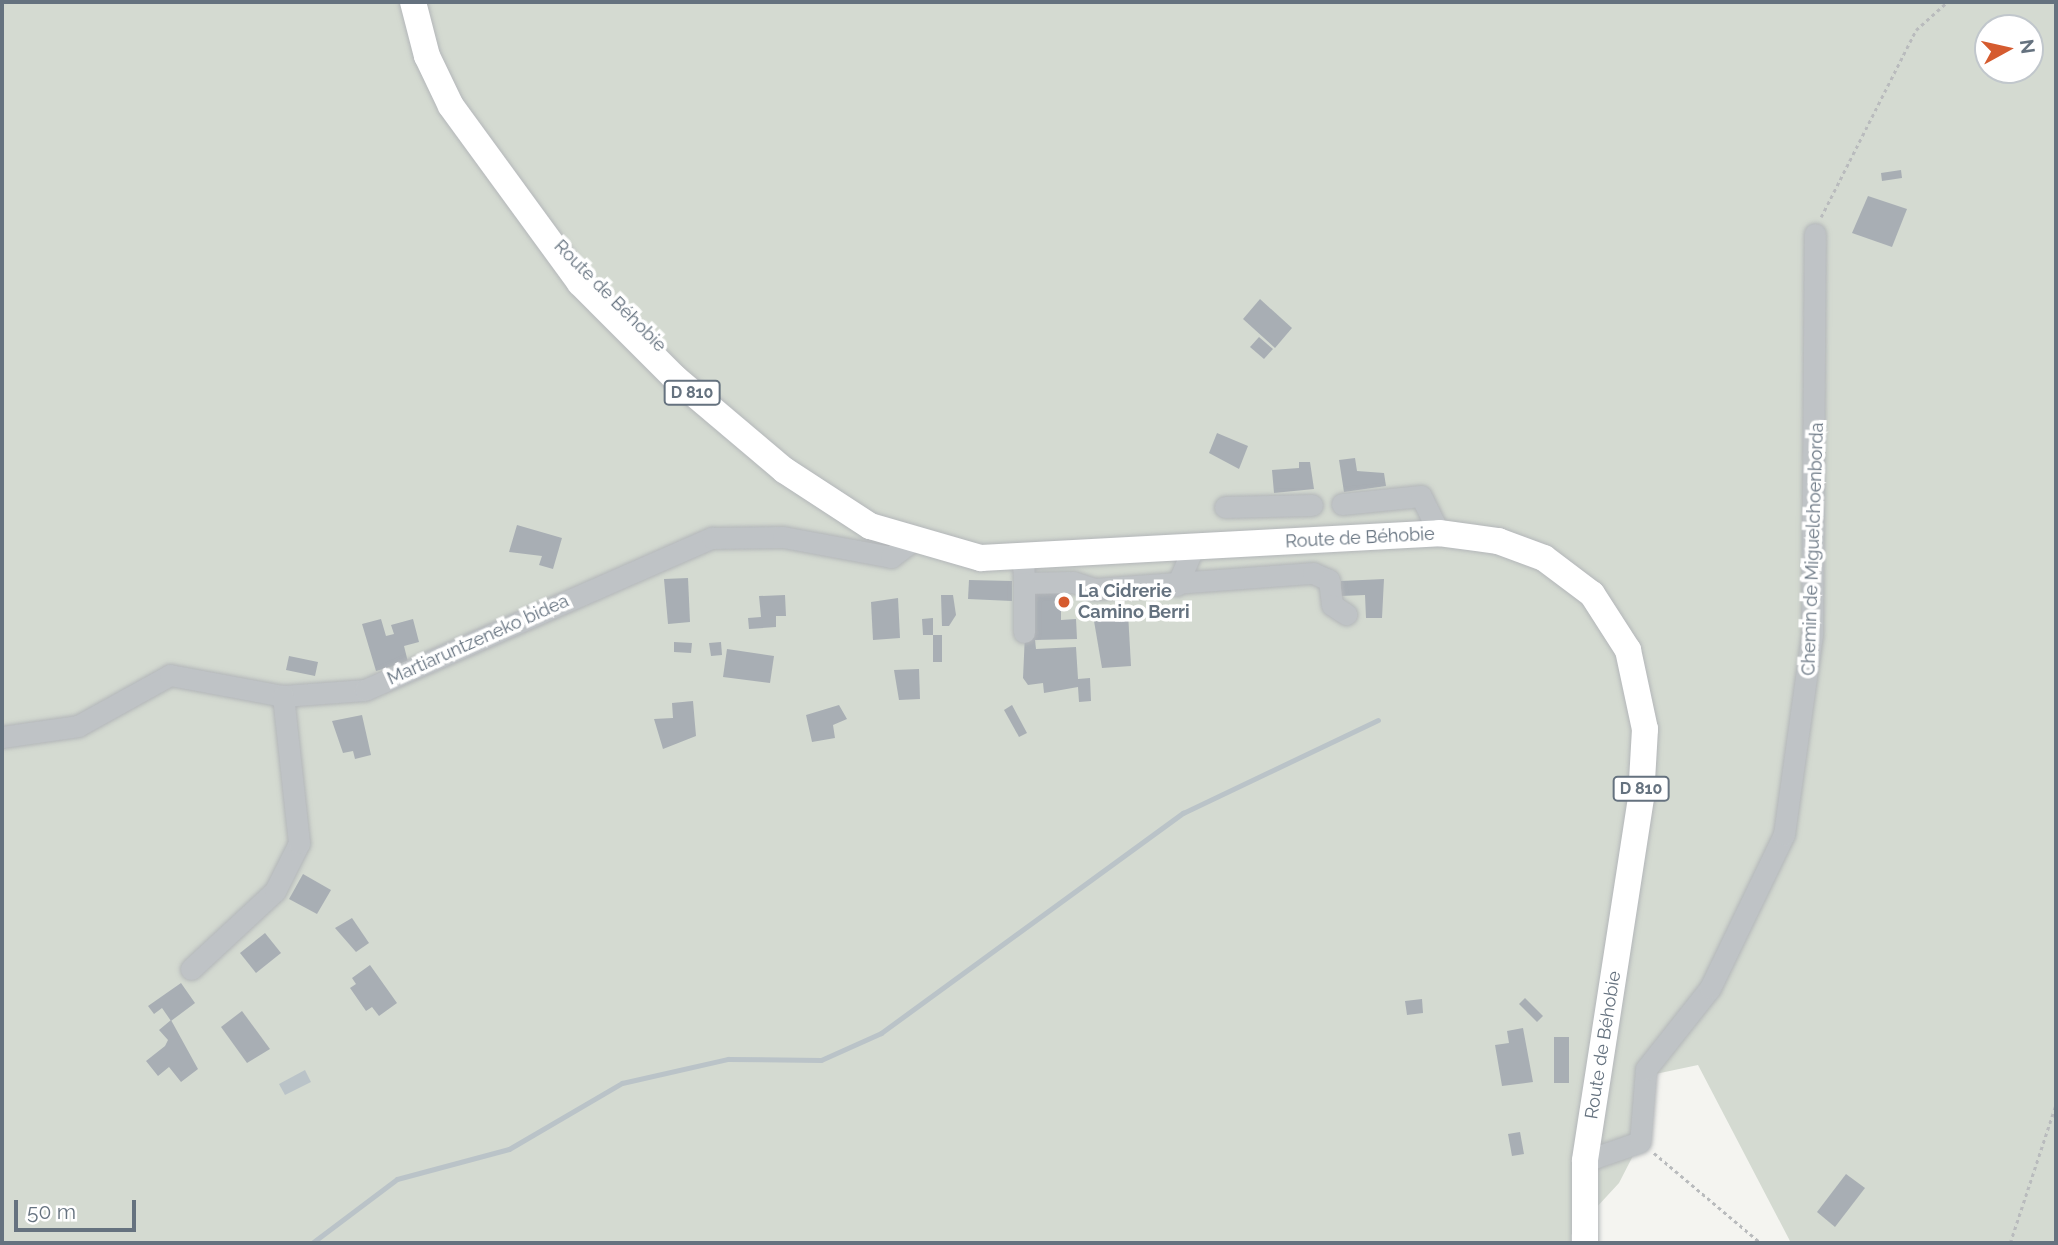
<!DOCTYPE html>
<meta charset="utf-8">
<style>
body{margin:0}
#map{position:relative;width:2058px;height:1245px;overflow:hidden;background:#f4f4f0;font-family:Raleway,sans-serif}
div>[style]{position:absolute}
.green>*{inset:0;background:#d4dad1}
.water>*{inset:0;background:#bac3c8}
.stream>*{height:5px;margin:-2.5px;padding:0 2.5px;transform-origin:2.5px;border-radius:2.5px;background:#bac3c8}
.building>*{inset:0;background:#a8aeb4}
.path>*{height:2.5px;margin-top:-1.25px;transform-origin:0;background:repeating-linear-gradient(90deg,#b9bbbd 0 3.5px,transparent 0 7px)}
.roads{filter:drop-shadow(0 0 2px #b3b6b9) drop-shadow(0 0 2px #b3b6b9)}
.minor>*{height:21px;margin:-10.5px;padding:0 10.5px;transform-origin:10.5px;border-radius:10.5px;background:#bfc3c6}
.major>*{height:26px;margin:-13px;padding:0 13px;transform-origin:13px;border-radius:13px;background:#fff}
.dots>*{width:19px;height:19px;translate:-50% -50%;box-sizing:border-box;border:4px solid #fff;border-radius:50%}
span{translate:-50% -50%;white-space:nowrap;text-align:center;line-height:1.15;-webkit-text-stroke:7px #fff;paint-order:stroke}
.shield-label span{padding:2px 5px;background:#fff;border:2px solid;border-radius:5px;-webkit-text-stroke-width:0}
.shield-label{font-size:16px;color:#65727f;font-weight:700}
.street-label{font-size:18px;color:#65727f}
.poi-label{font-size:18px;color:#65727f;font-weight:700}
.left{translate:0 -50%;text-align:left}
.frame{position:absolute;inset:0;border:4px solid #65727f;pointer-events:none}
.north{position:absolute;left:1974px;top:14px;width:70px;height:70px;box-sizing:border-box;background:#fff;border:2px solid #c1c7cc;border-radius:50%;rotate:82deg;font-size:19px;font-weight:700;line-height:28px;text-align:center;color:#65727f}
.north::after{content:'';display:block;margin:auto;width:24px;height:32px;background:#d55b2f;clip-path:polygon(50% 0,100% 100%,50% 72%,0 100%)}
.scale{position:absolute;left:14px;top:1200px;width:122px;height:32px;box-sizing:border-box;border:4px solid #65727f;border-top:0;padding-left:9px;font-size:21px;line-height:24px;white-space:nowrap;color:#65727f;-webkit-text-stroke:5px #fff;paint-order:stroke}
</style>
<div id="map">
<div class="green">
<i style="clip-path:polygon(evenodd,2px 2px,2056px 2px,2056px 1243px,1791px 1243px,1698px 1065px,1646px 1076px,1640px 1142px,1619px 1183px,1571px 1235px,1571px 1243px,2px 1243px,2px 2px,1988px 28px,2030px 28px,2030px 70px,1988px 70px,1988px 28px)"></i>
</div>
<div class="water">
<i style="clip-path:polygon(305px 1070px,311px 1082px,285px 1095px,279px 1084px)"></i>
</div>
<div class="stream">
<i style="left:312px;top:1243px;width:106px;rotate:-37deg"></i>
<i style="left:397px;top:1179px;width:116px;rotate:-15deg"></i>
<i style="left:509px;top:1149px;width:131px;rotate:-30.3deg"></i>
<i style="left:622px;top:1083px;width:109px;rotate:-12.8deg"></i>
<i style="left:728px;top:1059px;width:93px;rotate:0.6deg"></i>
<i style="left:821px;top:1060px;width:66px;rotate:-24.2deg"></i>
<i style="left:881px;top:1033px;width:374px;rotate:-36.1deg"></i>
<i style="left:1183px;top:813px;width:216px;rotate:-25.5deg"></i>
</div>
<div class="building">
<i style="clip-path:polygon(1901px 170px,1902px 178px,1882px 181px,1881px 173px)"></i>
<i style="clip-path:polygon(1868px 196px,1907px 209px,1892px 247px,1852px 233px)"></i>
<i style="clip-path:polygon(1260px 299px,1292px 328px,1275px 348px,1243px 319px)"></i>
<i style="clip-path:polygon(1259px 337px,1273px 349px,1264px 359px,1250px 347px)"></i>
<i style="clip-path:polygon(1217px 433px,1248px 446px,1239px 469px,1209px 453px)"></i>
<i style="clip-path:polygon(1355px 458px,1357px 471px,1384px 473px,1386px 486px,1344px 492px,1339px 460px)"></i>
<i style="clip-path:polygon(1299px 462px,1310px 462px,1314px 489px,1274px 493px,1272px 470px,1299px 468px)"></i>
<i style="clip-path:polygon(517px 525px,562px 538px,553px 569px,539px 565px,542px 556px,509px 552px)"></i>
<i style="clip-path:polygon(688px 578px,690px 622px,668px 624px,664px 579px)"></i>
<i style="clip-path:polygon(1384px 579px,1382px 618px,1366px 618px,1365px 595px,1341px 596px,1341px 581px)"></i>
<i style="clip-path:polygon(969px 580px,1012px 581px,1012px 601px,968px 599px)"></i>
<i style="clip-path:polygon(1060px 588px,1068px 610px,1061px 610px,1061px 620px,1076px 619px,1077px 639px,1035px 640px,1036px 649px,1076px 647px,1078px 679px,1090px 678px,1091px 701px,1079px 702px,1078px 687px,1044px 693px,1043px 683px,1028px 685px,1023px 678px,1027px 589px)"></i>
<i style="clip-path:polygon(785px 595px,786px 616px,776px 616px,776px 627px,749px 629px,748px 618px,761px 617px,759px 596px)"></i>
<i style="clip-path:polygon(941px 595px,953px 595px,956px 615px,949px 626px,942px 626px)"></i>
<i style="clip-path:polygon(898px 598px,900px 638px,873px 640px,871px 602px)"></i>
<i style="clip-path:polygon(1128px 613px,1131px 666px,1102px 668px,1093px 615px)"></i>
<i style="clip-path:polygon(933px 618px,933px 635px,923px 635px,922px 619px)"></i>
<i style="clip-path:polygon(381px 619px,386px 636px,394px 634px,391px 625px,413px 619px,419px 642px,404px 646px,408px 662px,376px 671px,362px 624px)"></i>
<i style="clip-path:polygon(933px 635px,942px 635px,942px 662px,933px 662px)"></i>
<i style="clip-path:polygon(674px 642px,692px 643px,691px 653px,674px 652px)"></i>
<i style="clip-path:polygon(721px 642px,722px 655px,711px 656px,709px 643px)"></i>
<i style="clip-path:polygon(727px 649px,774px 656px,770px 683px,723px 677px)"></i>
<i style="clip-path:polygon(289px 656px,318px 662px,315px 676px,286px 670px)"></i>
<i style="clip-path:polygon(919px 669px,920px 699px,899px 700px,894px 670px)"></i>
<i style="clip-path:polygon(693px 701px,696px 736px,663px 749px,654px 719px,673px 718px,672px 703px)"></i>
<i style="clip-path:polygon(839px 705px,847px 719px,833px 725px,835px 738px,812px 742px,806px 715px)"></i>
<i style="clip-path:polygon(1012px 705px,1027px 733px,1019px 737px,1004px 710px)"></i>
<i style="clip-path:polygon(362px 715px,371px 755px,355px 759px,353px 751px,343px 753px,332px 721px)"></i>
<i style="clip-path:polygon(303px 874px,331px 890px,317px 914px,289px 899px)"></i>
<i style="clip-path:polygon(352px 918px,369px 943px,356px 952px,335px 928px)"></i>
<i style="clip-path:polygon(265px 933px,281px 953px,256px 973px,240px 953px)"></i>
<i style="clip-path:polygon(370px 965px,397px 1003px,379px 1016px,372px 1007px,366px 1011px,350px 988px,356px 984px,352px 978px)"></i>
<i style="clip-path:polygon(181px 983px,195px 1003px,171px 1021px,162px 1008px,154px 1014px,148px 1006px)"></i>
<i style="clip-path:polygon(1525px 998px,1543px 1016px,1537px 1022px,1519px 1004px)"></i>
<i style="clip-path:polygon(1422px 999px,1423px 1013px,1407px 1015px,1405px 1001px)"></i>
<i style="clip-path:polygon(242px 1011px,270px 1049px,247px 1063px,221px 1027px)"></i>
<i style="clip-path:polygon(171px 1020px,198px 1069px,181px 1082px,169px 1067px,158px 1076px,146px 1061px,165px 1046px,168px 1040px,159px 1030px)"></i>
<i style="clip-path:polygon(1523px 1028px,1533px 1082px,1502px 1086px,1495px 1045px,1509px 1043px,1507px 1031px)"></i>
<i style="clip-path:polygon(1554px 1037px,1569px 1037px,1569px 1083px,1554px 1083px)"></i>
<i style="clip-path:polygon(1520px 1132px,1524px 1154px,1512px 1156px,1508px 1134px)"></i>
<i style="clip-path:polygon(1846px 1174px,1865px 1188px,1835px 1227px,1817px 1212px)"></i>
</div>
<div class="path">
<i style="left:1821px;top:217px;width:210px;rotate:-63.1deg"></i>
<i style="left:1916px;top:30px;width:42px;rotate:-42.1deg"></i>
<i style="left:1654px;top:1153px;width:140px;rotate:40.1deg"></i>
<i style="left:2010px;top:1243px;width:146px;rotate:-71.7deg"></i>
</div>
<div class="roads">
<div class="minor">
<i style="left:1342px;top:504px;width:79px;rotate:-5.8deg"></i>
<i style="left:1421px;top:496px;width:41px;rotate:64.1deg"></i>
<i style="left:1225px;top:507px;width:87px;rotate:-1.3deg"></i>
<i style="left:1023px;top:556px;width:27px;rotate:88deg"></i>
<i style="left:1024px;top:583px;width:49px;rotate:-1.2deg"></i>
<i style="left:1073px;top:582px;width:22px;rotate:18deg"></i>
<i style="left:1094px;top:589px;width:220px;rotate:-4.2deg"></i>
<i style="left:1313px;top:573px;width:17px;rotate:24deg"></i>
<i style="left:1329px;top:580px;width:25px;rotate:83deg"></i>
<i style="left:1332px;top:605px;width:17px;rotate:33deg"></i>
<i style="left:1024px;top:583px;width:49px;rotate:90deg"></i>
<i style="left:1177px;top:585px;width:43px;rotate:-66.4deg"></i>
<i style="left:2px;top:737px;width:77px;rotate:-8.2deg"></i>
<i style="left:78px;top:726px;width:105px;rotate:-29deg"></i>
<i style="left:170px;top:675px;width:115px;rotate:10.5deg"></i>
<i style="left:283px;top:696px;width:82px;rotate:-4.2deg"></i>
<i style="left:365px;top:690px;width:379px;rotate:-23.7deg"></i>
<i style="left:712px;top:538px;width:71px;rotate:-0.8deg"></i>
<i style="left:783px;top:537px;width:110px;rotate:10.5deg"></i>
<i style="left:891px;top:557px;width:25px;rotate:-37deg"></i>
<i style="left:191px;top:969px;width:115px;rotate:-42.9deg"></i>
<i style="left:275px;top:891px;width:54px;rotate:-63.4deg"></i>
<i style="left:299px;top:843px;width:148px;rotate:-96.2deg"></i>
<i style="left:1585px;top:1161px;width:58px;rotate:-19.1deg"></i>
<i style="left:1640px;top:1142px;width:73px;rotate:-85.3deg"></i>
<i style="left:1646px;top:1069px;width:103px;rotate:-51.7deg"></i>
<i style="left:1710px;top:988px;width:171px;rotate:-64.3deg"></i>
<i style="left:1784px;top:834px;width:200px;rotate:-82deg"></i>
<i style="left:1812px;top:636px;width:402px;rotate:-89.6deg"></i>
</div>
<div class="major">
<i style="left:413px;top:2px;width:56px;rotate:75.5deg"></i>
<i style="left:427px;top:56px;width:55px;rotate:64.4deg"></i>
<i style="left:451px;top:106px;width:219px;rotate:53.9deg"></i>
<i style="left:580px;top:283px;width:133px;rotate:45deg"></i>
<i style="left:674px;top:377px;width:144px;rotate:40.2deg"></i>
<i style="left:784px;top:470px;width:103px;rotate:33.1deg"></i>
<i style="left:870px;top:526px;width:116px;rotate:16.1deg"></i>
<i style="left:981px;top:558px;width:459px;rotate:-3.1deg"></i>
<i style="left:1439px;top:533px;width:60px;rotate:7.7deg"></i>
<i style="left:1498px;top:541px;width:49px;rotate:20.3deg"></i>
<i style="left:1544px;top:558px;width:60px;rotate:36.9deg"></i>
<i style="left:1592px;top:594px;width:67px;rotate:57.3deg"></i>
<i style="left:1628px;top:650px;width:81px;rotate:77.9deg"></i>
<i style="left:1645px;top:729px;width:69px;rotate:93.3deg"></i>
<i style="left:1641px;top:798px;width:367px;rotate:98.8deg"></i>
<i style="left:1585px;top:1161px;width:82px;rotate:90deg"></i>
</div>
</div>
<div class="dots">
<i style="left:1064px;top:602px;background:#d55b2f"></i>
</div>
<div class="shield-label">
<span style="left:692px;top:393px">D 810</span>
<span style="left:1641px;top:789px">D 810</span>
</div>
<div class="street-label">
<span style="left:610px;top:296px;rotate:45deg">Route de Béhobie</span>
<span style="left:1360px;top:538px;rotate:-3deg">Route de Béhobie</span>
<span style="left:1813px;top:549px;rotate:-88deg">Chemin de Miguelchoenborda</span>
<span style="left:478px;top:640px;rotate:-24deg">Martiaruntzeneko bidea</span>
<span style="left:1603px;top:1045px;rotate:-81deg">Route de Béhobie</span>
</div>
<div class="poi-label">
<span class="left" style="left:1078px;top:602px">La Cidrerie<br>Camino Berri</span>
</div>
<div class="frame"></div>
<div class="north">N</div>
<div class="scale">50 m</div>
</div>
